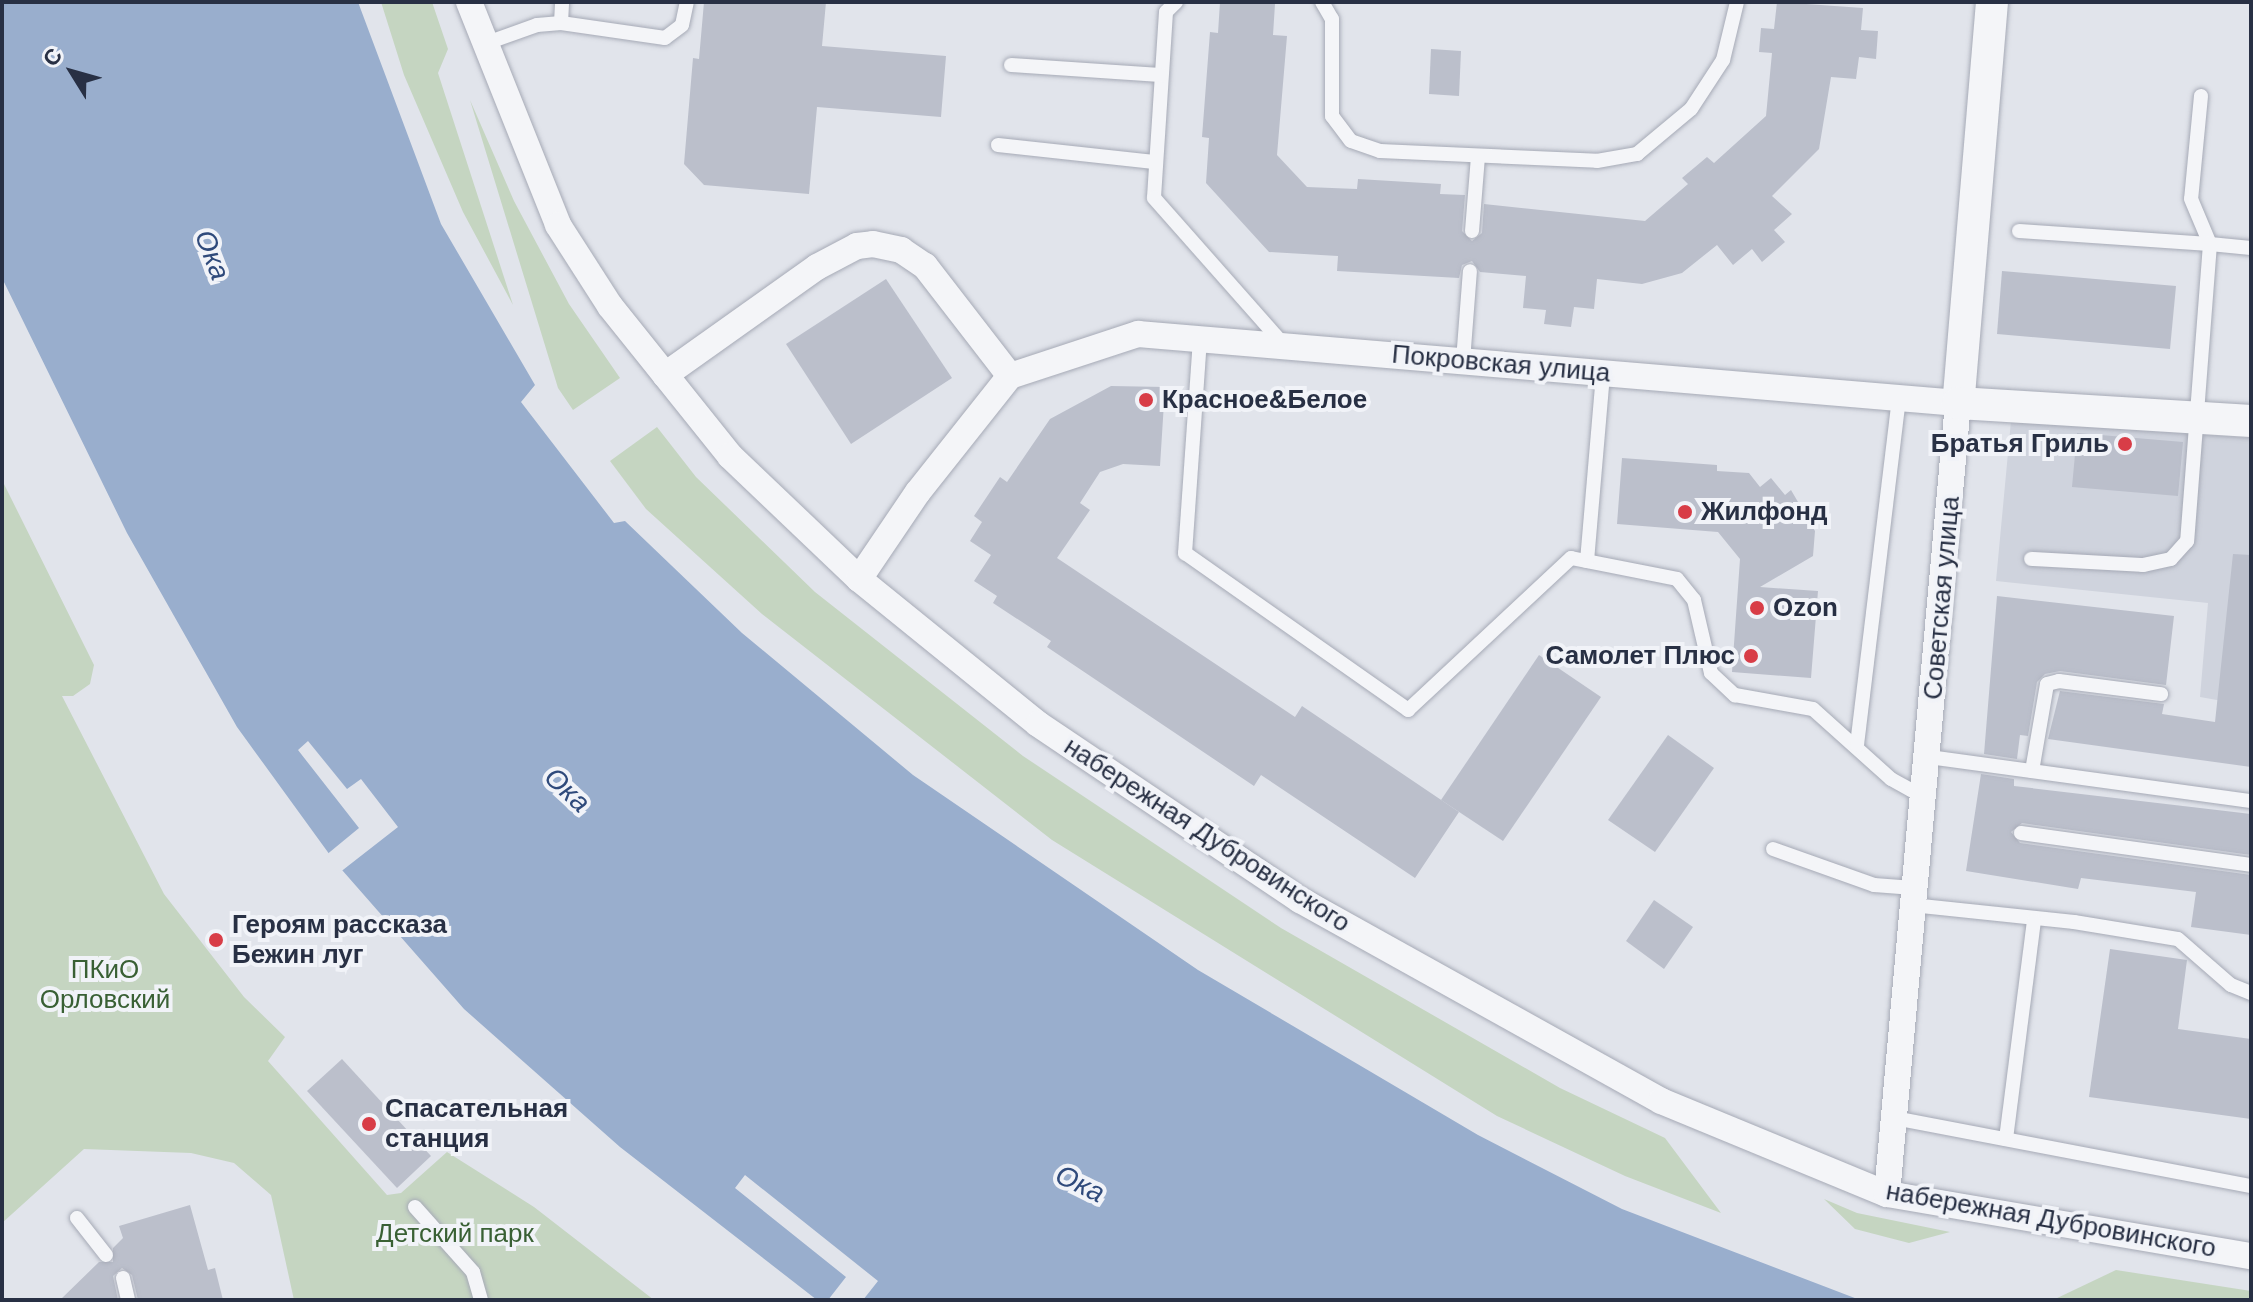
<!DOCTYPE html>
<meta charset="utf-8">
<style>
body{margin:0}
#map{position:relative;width:2253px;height:1302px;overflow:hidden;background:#e1e4eb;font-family:Helvetica,sans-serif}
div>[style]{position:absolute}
.built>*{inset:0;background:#cfd3dd}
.green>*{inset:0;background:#c5d5c1}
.water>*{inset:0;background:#99aecd}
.pier>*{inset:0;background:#e1e4eb}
.building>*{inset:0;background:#bbbfcb}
.roads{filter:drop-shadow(0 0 2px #a6aab6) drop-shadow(0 0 2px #a6aab6)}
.service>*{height:14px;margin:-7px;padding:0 7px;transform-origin:7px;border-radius:7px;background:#f4f5f8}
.minor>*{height:26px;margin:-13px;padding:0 13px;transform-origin:13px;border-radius:13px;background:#f4f5f8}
.tertiary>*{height:32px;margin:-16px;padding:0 16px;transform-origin:16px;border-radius:16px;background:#f4f5f8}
.dots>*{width:22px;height:22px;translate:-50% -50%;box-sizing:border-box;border:4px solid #f1f3f8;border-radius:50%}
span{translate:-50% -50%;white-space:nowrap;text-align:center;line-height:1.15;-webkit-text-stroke:8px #f1f3f8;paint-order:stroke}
.street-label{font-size:26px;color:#283044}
.poi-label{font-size:26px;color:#283044;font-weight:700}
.left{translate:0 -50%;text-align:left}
.right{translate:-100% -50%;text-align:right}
.park-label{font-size:26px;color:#396034}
.water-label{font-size:28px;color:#2f4a7b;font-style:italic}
.frame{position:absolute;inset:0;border:4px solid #283044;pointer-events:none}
.north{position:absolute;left:32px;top:32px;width:80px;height:80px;-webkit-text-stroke:6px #f1f3f8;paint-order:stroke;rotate:307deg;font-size:22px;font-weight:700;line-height:32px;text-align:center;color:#283044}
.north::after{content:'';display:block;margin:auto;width:28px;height:36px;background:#283044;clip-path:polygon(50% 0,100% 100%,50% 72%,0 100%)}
</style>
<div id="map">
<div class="built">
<i style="clip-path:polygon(2011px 421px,2251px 438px,2251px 706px,2200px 697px,2208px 603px,1996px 581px)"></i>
</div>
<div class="green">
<i style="clip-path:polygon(381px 2px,432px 2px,448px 49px,438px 73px,513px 305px,463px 212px,404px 75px)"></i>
<i style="clip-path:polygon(470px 100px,514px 201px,569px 304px,620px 378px,573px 410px,558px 388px)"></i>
<i style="clip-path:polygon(657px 427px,696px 477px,815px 592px,1023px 756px,1281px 928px,1560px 1088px,1665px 1138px,1721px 1213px,1625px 1176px,1497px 1116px,1052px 840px,762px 614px,646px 509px,610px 461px)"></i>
<i style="clip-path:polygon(2px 480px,94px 665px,90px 684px,73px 696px,62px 696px,164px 894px,244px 997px,285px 1037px,268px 1061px,387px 1195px,401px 1193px,447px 1152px,534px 1207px,654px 1300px,294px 1300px,271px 1195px,234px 1163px,191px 1153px,84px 1149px,2px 1223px)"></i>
<i style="clip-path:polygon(1824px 1199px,1857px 1213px,1950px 1232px,1909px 1243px,1855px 1229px)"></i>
<i style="clip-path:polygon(2116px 1270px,2251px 1291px,2251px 1300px,2053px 1300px)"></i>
</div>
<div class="water">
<i style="clip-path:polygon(2px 2px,358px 2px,441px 224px,535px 385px,521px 402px,614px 523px,625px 521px,742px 633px,913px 775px,1198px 970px,1478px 1135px,1622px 1209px,1860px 1300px,817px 1300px,620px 1147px,464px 1009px,335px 862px,237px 727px,127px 533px,2px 278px)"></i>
</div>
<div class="pier">
<i style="clip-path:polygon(308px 741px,347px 789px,361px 779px,398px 827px,339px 873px,325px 856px,359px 828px,298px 750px)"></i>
<i style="clip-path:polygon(745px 1175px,878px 1281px,863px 1300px,828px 1300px,846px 1277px,735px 1188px)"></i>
</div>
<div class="building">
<i style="clip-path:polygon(704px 2px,826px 2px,822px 46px,946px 56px,941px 117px,817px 107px,809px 194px,704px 185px,684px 164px,693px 58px,699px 59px)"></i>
<i style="clip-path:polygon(1220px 2px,1275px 4px,1273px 35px,1287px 36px,1277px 155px,1307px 187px,1357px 189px,1358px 179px,1441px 184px,1440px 194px,1465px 195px,1462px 231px,1472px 241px,1482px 233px,1484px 204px,1645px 221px,1688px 184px,1682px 178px,1707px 157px,1714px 163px,1766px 116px,1772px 53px,1759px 52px,1761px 28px,1774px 29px,1777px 2px,1863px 8px,1861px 30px,1878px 31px,1876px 59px,1859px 57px,1856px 79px,1831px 77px,1819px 149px,1772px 196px,1792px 214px,1774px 230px,1785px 242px,1762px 262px,1752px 249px,1733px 265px,1717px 245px,1682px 273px,1642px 284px,1597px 279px,1594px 309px,1574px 307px,1571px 327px,1544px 324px,1546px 310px,1523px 308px,1526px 276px,1480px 272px,1472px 261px,1462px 265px,1459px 278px,1337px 271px,1338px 256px,1269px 252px,1206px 183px,1209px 138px,1202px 137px,1210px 32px,1218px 33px)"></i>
<i style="clip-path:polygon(1431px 49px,1461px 51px,1459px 96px,1429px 94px)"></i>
<i style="clip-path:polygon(2002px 271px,2176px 286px,2170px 349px,1997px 334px)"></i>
<i style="clip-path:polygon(886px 279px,952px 378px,851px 444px,786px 344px)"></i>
<i style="clip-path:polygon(1111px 386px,1165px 387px,1160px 466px,1123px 464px,1100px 472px,1080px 503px,1090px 510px,1057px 558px,1295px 717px,1302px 706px,1459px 812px,1415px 878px,1261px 775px,1254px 786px,1047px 647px,1051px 641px,993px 603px,997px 596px,974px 581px,991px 555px,970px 541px,982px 522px,974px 516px,1000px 477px,1007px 482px,1050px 419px)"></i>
<i style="clip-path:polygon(2077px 433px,2183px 442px,2178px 496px,2072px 487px)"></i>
<i style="clip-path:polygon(1622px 458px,1717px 465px,1717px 471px,1749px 473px,1760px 487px,1771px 478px,1785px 495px,1791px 490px,1815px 531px,1813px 556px,1760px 587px,1818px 591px,1811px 678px,1732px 672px,1740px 559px,1718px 532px,1617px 524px)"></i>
<i style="clip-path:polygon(2233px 554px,2251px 555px,2251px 767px,2048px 739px,2060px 691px,2164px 704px,2162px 714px,2215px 722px)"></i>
<i style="clip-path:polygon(1997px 596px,2174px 616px,2166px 685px,2060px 671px,2045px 674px,2037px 682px,2028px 736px,2020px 735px,2017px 759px,1984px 754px)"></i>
<i style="clip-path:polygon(1539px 655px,1601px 697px,1503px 841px,1441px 800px)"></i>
<i style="clip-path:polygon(1668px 735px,1714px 768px,1655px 852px,1608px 820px)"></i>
<i style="clip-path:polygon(1981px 774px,2014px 779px,2014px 786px,2251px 814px,2251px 855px,2022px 823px,2011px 832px,2020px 843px,2251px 875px,2251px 935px,2191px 927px,2196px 892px,2081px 878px,2078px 889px,1966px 871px)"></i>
<i style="clip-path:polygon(1654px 900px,1693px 927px,1664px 969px,1626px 941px)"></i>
<i style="clip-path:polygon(2110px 949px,2187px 960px,2178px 1029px,2251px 1039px,2251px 1119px,2089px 1097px)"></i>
<i style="clip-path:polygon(342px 1059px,431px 1156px,397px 1188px,307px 1091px)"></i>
<i style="clip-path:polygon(190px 1205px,208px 1270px,215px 1268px,223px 1300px,138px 1300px,132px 1275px,122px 1268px,113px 1276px,118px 1300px,60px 1300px,99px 1262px,113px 1262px,113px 1248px,123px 1238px,119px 1226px)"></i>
</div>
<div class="roads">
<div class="service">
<i style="left:1176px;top:2px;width:14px;rotate:135deg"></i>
<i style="left:1166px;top:12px;width:186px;rotate:93.7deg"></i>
<i style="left:1154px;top:198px;width:196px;rotate:48.5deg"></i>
<i style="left:1322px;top:2px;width:20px;rotate:60deg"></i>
<i style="left:1332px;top:19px;width:97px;rotate:90deg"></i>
<i style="left:1332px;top:116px;width:31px;rotate:53deg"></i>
<i style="left:1351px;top:141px;width:31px;rotate:19deg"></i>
<i style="left:1380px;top:151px;width:217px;rotate:2.6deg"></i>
<i style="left:1597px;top:161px;width:41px;rotate:-9.9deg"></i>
<i style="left:1637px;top:154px;width:70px;rotate:-39.8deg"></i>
<i style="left:1691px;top:109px;width:59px;rotate:-56.9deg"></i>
<i style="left:1723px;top:60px;width:60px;rotate:-76.4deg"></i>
<i style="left:561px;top:23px;width:105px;rotate:8.2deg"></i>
<i style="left:665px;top:38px;width:21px;rotate:-37deg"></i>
<i style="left:682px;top:25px;width:24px;rotate:-78deg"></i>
<i style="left:484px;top:44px;width:56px;rotate:-19.7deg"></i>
<i style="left:537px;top:25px;width:24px;rotate:-5deg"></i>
<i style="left:561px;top:23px;width:21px;rotate:-87deg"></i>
<i style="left:1011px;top:65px;width:150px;rotate:3.8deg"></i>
<i style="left:2201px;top:96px;width:103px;rotate:95.5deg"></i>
<i style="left:2191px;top:199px;width:49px;rotate:67.1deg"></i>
<i style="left:2210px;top:244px;width:41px;rotate:5.6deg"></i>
<i style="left:998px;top:145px;width:157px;rotate:6.2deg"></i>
<i style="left:1472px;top:231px;width:75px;rotate:-85.4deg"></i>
<i style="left:2019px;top:231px;width:191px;rotate:3.9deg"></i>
<i style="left:2210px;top:244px;width:298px;rotate:94.4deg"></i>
<i style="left:2187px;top:541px;width:24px;rotate:132deg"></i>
<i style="left:2171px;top:559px;width:29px;rotate:168deg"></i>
<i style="left:2143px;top:565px;width:112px;rotate:-176.9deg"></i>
<i style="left:1200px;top:339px;width:215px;rotate:94deg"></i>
<i style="left:1185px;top:553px;width:273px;rotate:35.1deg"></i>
<i style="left:1408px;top:710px;width:223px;rotate:-43deg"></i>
<i style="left:1571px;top:558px;width:108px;rotate:11.2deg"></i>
<i style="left:1677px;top:579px;width:27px;rotate:51deg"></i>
<i style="left:1694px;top:600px;width:75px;rotate:76.9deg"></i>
<i style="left:1711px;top:673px;width:33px;rotate:43deg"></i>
<i style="left:1735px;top:695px;width:79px;rotate:10.2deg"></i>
<i style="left:1813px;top:709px;width:105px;rotate:41.9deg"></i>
<i style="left:1891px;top:779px;width:38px;rotate:29deg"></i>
<i style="left:1463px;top:361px;width:90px;rotate:-85.6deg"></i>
<i style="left:1587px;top:561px;width:189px;rotate:-85.1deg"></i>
<i style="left:1857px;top:745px;width:350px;rotate:-83.1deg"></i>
<i style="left:1929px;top:757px;width:325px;rotate:7.8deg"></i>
<i style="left:2032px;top:771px;width:88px;rotate:-80.2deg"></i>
<i style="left:2047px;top:684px;width:12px;rotate:-14deg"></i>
<i style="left:2059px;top:681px;width:103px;rotate:7.3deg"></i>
<i style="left:2021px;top:833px;width:232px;rotate:7.9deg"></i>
<i style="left:1773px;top:849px;width:107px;rotate:19.6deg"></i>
<i style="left:1874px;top:885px;width:40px;rotate:4.3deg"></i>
<i style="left:1912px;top:905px;width:163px;rotate:6deg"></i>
<i style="left:2074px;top:922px;width:105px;rotate:9.3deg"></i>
<i style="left:2178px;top:939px;width:70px;rotate:41deg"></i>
<i style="left:2231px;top:985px;width:22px;rotate:22deg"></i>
<i style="left:1894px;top:1118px;width:363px;rotate:10.8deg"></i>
<i style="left:2006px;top:1139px;width:220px;rotate:-82.7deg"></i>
<i style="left:415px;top:1207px;width:87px;rotate:48.3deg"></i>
<i style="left:473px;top:1272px;width:29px;rotate:74deg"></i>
<i style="left:77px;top:1218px;width:47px;rotate:51.9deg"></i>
<i style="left:123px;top:1278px;width:23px;rotate:77deg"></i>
</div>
<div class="minor">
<i style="left:469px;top:2px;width:240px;rotate:68.2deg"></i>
<i style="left:558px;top:225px;width:96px;rotate:57.3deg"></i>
<i style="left:610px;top:306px;width:192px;rotate:51.3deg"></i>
<i style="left:730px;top:456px;width:178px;rotate:43.6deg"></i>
<i style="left:859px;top:579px;width:230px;rotate:39deg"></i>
<i style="left:1038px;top:724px;width:316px;rotate:33.9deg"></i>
<i style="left:1300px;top:900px;width:413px;rotate:29.1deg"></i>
<i style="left:1661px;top:1101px;width:244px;rotate:22.4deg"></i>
<i style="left:1887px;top:1194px;width:369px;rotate:9.7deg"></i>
<i style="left:665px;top:375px;width:186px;rotate:-35.4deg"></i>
<i style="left:817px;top:267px;width:45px;rotate:-27.7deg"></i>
<i style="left:857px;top:246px;width:16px;rotate:-7deg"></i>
<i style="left:873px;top:244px;width:29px;rotate:12deg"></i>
<i style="left:901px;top:250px;width:29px;rotate:34deg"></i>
<i style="left:925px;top:266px;width:139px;rotate:52.3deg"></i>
<i style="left:859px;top:579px;width:105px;rotate:-55.9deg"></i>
<i style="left:918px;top:492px;width:148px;rotate:-51.6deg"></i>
<i style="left:1010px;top:376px;width:135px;rotate:-18.2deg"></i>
<i style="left:1138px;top:334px;width:823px;rotate:4.81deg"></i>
<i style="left:1958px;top:403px;width:794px;rotate:95.13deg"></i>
</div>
<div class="tertiary">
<i style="left:1992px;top:2px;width:402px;rotate:94.8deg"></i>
<i style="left:1958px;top:403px;width:294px;rotate:3.5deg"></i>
</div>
</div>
<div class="dots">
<i style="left:1146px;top:400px;background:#d83d47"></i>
<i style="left:2125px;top:444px;background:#d83d47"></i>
<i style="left:1685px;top:512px;background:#d83d47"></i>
<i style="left:1757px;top:608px;background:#d83d47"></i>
<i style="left:1751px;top:656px;background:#d83d47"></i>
<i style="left:216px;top:940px;background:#d83d47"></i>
<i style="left:369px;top:1124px;background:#d83d47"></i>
</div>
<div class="street-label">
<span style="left:1501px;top:364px;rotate:5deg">Покровская улица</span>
<span style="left:1942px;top:598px;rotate:-85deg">Советская улица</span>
<span style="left:1207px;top:835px;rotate:33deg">набережная Дубровинского</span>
<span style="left:2051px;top:1220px;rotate:10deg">набережная Дубровинского</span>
</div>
<div class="poi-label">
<span class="left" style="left:1162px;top:400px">Красное&amp;Белое</span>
<span class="right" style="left:2109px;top:444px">Братья Гриль</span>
<span class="left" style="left:1701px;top:512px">Жилфонд</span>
<span class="left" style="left:1773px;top:608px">Ozon</span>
<span class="right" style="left:1735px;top:656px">Самолет Плюс</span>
<span class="left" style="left:232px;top:940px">Героям рассказа<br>Бежин луг</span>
<span class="left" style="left:385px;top:1124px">Спасательная<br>станция</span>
</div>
<div class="park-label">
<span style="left:105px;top:985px">ПКиО<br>Орловский</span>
<span style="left:455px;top:1234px">Детский парк</span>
</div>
<div class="water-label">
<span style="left:212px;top:255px;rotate:69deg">Ока</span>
<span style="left:567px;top:790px;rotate:43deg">Ока</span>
<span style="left:1080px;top:1184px;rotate:26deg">Ока</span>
</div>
<div class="frame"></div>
<div class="north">С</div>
</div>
